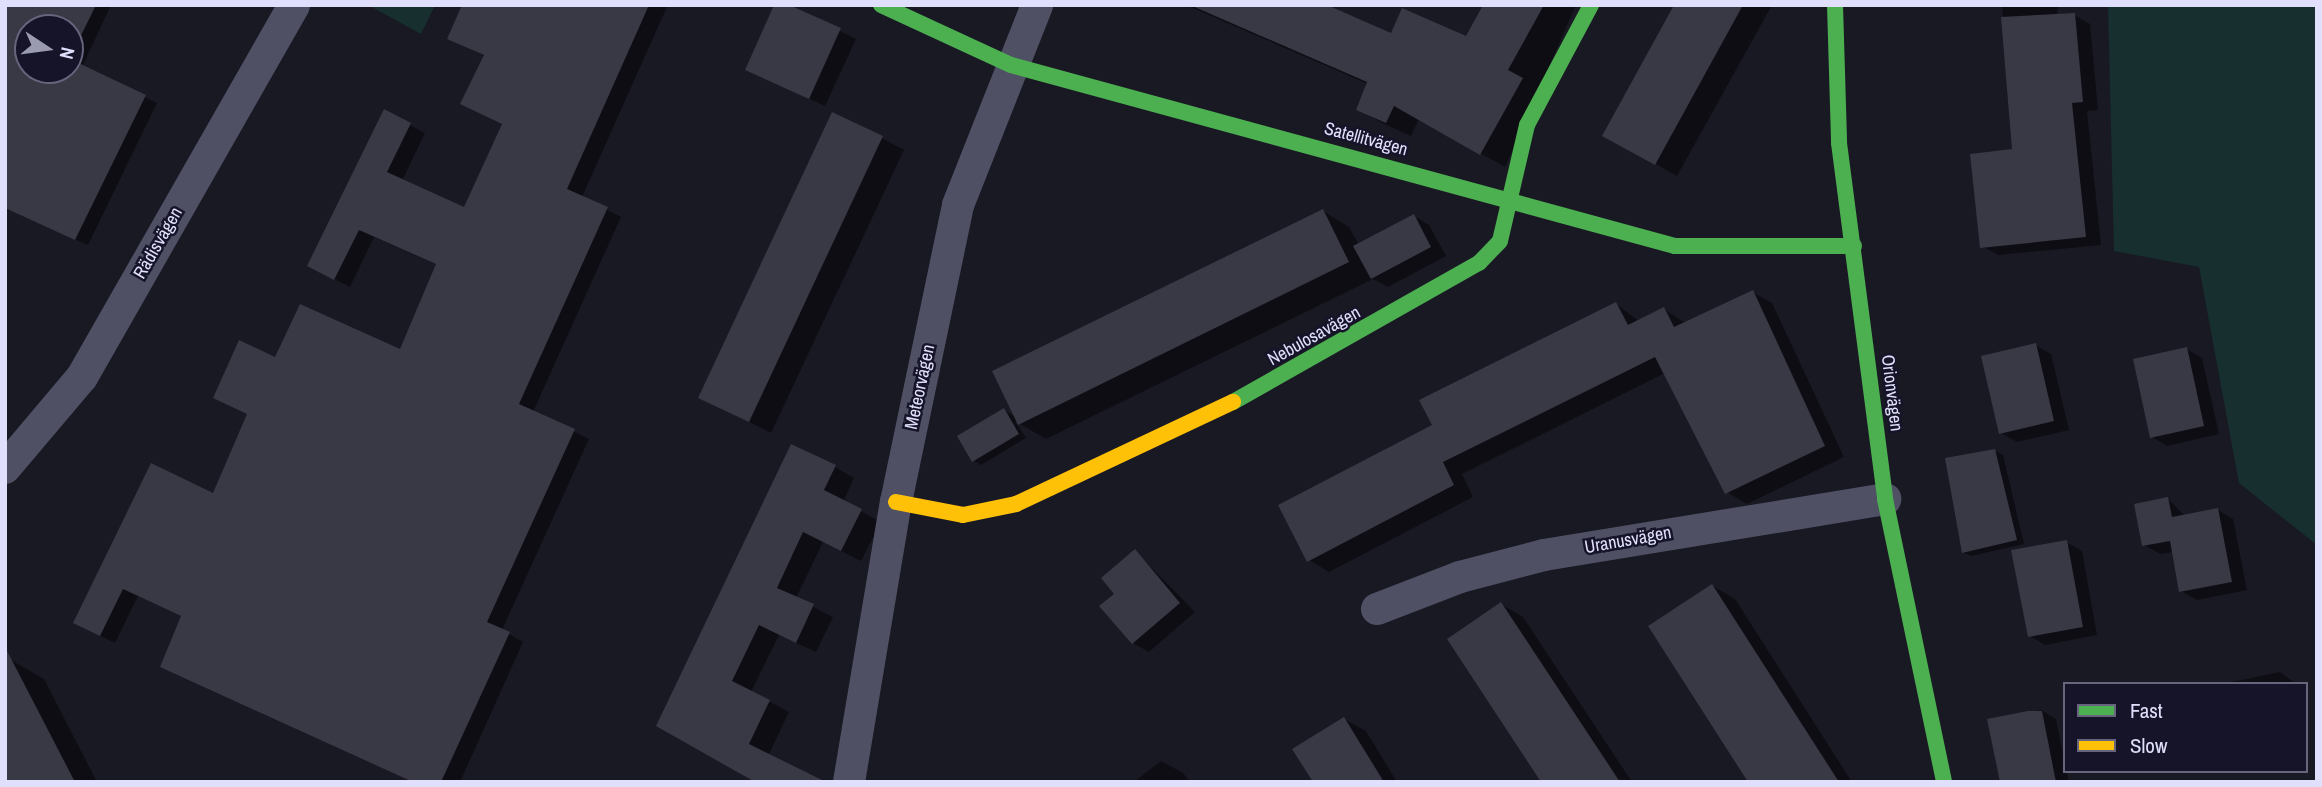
<!DOCTYPE html>
<meta charset="utf-8">
<style>
body{margin:0}
#map{position:relative;width:2322px;height:787px;overflow:hidden;background:#191924;font-family:"Archivo Narrow",sans-serif}
div>[style]{position:absolute}
.green>*{inset:0;background:#172f2e}
.shadow>*{inset:0;background:#0007}
.building>*{inset:0;background:#393845}
.street>*{height:32px;margin:-16px;padding:0 16px;transform-origin:16px;border-radius:16px;background:#4f5064}
.fast>*{height:16px;margin:-8px;padding:0 8px;transform-origin:8px;border-radius:8px;background:#4caf50}
.slow>*{height:16px;margin:-8px;padding:0 8px;transform-origin:8px;border-radius:8px;background:#ffc107}
span{translate:-50% -50%;white-space:nowrap;text-align:center;line-height:1.15;-webkit-text-stroke:5px #151429;paint-order:stroke}
.street-label{font-size:18px;color:#e0dffc}
.frame{position:absolute;inset:0;border:7px solid #e0dffc;pointer-events:none}
.legend{position:absolute;left:2063px;top:682px;width:245px;height:91px;box-sizing:border-box;background:#151429;border:2px solid #66657d;margin:0;padding:9px 12px;list-style:none;font-size:21px;color:#e0dffc}
.legend li{display:flex;align-items:center;gap:14px;height:35px}
.legend b{width:35px;border:2px solid #66657d}
.north{position:absolute;left:14px;top:14px;width:70px;height:70px;box-sizing:border-box;background:#151429;border:2px solid #66657d;border-radius:50%;rotate:103deg;font-size:19px;font-weight:700;line-height:28px;text-align:center;color:#e0dffc}
.north::after{content:'';display:block;margin:auto;width:24px;height:32px;background:#9a9ab0;clip-path:polygon(50% 0,100% 100%,50% 72%,0 100%)}
</style>
<div id="map">
<div class="green">
<i style="clip-path:polygon(368px 5px,435px 5px,421px 34px)"></i>
<i style="clip-path:polygon(2108px 5px,2317px 5px,2317px 545px,2239px 483px,2199px 267px,2114px 251px)"></i>
</div>
<div class="shadow">
<i style="clip-path:polygon(evenodd,5px 5px,111px 5px,82px 67px,157px 103px,88px 245px,5px 208px,5px 5px,28px 28px,70px 28px,70px 70px,28px 70px,28px 28px)"></i>
<i style="clip-path:polygon(464px 5px,667px 7px,582px 197px,621px 217px,533px 412px,589px 439px,502px 630px,523px 642px,460px 782px,413px 782px,183px 617px,138px 596px,115px 643px,75px 623px,213px 496px,248px 414px,215px 398px,276px 359px,401px 351px,438px 265px,374px 237px,350px 287px,324px 274px,385px 112px,425px 133px,402px 181px,465px 209px,504px 125px,462px 104px,485px 56px,450px 38px)"></i>
<i style="clip-path:polygon(785px 5px,856px 39px,825px 106px,747px 69px)"></i>
<i style="clip-path:polygon(1186px 5px,1322px 5px,1391px 35px,1466px 38px,1485px 5px,1576px 5px,1505px 167px,1419px 119px,1411px 136px,1382px 123px,1358px 109px,1368px 84px)"></i>
<i style="clip-path:polygon(1676px 5px,1772px 5px,1677px 176px,1604px 135px)"></i>
<i style="clip-path:polygon(2002px 5px,2058px 5px,2057px 15px,2074px 15px,2090px 24px,2098px 110px,2087px 111px,2101px 245px,1998px 255px,1982px 246px,2013px 151px)"></i>
<i style="clip-path:polygon(882px 138px,904px 150px,771px 433px,701px 397px)"></i>
<i style="clip-path:polygon(1323px 211px,1349px 227px,1359px 245px,1414px 216px,1429px 225px,1446px 256px,1388px 287px,1373px 279px,1046px 439px,1015px 421px,1026px 438px,981px 465px,974px 461px,959px 437px,1004px 410px,1016px 417px)"></i>
<i style="clip-path:polygon(1752px 292px,1772px 303px,1844px 457px,1747px 504px,1727px 492px,1665px 373px,1462px 474px,1473px 497px,1329px 572px,1309px 560px,1434px 426px,1616px 304px,1639px 321px,1664px 309px,1685px 323px)"></i>
<i style="clip-path:polygon(2035px 345px,2051px 354px,2069px 430px,2017px 442px,2001px 433px)"></i>
<i style="clip-path:polygon(2187px 349px,2202px 358px,2219px 434px,2167px 446px,2152px 437px)"></i>
<i style="clip-path:polygon(1995px 451px,2003px 455px,2024px 544px,1971px 556px,1963px 552px)"></i>
<i style="clip-path:polygon(835px 467px,854px 478px,843px 502px,881px 522px,861px 561px,823px 542px,796px 598px,833px 617px,816px 652px,779px 635px,751px 692px,789px 712px,768px 756px,678px 737px)"></i>
<i style="clip-path:polygon(2168px 499px,2185px 516px,2218px 510px,2233px 519px,2247px 590px,2197px 600px,2181px 591px,2173px 552px,2160px 554px,2144px 545px)"></i>
<i style="clip-path:polygon(2066px 542px,2082px 551px,2097px 635px,2045px 645px,2030px 636px)"></i>
<i style="clip-path:polygon(1135px 551px,1195px 612px,1149px 652px,1133px 643px,1117px 594px)"></i>
<i style="clip-path:polygon(1713px 586px,1735px 599px,1852px 782px,1750px 782px)"></i>
<i style="clip-path:polygon(1501px 604px,1523px 617px,1632px 782px,1543px 782px)"></i>
<i style="clip-path:polygon(11px 660px,44px 679px,97px 782px,5px 782px)"></i>
<i style="clip-path:polygon(2280px 672px,2296px 684px,2222px 684px)"></i>
<i style="clip-path:polygon(2041px 710px,2056px 719px,2069px 782px,2001px 782px,1989px 720px)"></i>
<i style="clip-path:polygon(1344px 719px,1366px 731px,1397px 782px,1315px 782px)"></i>
<i style="clip-path:polygon(1161px 761px,1183px 773px,1190px 782px,1134px 782px)"></i>
</div>
<div class="building">
<i style="clip-path:polygon(5px 5px,96px 5px,70px 58px,70px 28px,28px 28px,28px 70px,70px 70px,70px 59px,146px 95px,75px 240px,5px 208px)"></i>
<i style="clip-path:polygon(462px 5px,649px 5px,567px 189px,608px 207px,519px 404px,575px 429px,487px 622px,510px 632px,441px 782px,413px 782px,160px 667px,181px 616px,123px 589px,100px 636px,73px 623px,151px 463px,213px 493px,247px 414px,213px 398px,239px 340px,275px 357px,300px 304px,400px 349px,436px 264px,359px 230px,334px 280px,307px 266px,384px 109px,411px 123px,387px 172px,464px 207px,502px 124px,460px 104px,484px 55px,447px 39px)"></i>
<i style="clip-path:polygon(774px 5px,789px 5px,841px 28px,809px 99px,745px 70px)"></i>
<i style="clip-path:polygon(1190px 5px,1327px 5px,1391px 33px,1402px 8px,1466px 36px,1483px 5px,1544px 5px,1508px 70px,1523px 78px,1480px 155px,1394px 106px,1386px 123px,1356px 110px,1367px 82px)"></i>
<i style="clip-path:polygon(1674px 5px,1743px 5px,1655px 165px,1602px 136px)"></i>
<i style="clip-path:polygon(2075px 13px,2083px 102px,2072px 103px,2086px 237px,1980px 248px,1970px 154px,2012px 149px,2001px 17px)"></i>
<i style="clip-path:polygon(832px 112px,883px 136px,749px 422px,698px 398px)"></i>
<i style="clip-path:polygon(1323px 209px,1349px 262px,1018px 425px,992px 371px)"></i>
<i style="clip-path:polygon(1414px 214px,1431px 247px,1371px 279px,1353px 246px)"></i>
<i style="clip-path:polygon(1753px 290px,1825px 446px,1725px 494px,1655px 357px,1443px 462px,1454px 485px,1307px 562px,1278px 505px,1432px 425px,1419px 400px,1616px 302px,1628px 325px,1664px 307px,1674px 327px)"></i>
<i style="clip-path:polygon(2036px 343px,2054px 421px,1999px 434px,1981px 356px)"></i>
<i style="clip-path:polygon(2187px 347px,2204px 426px,2150px 438px,2133px 359px)"></i>
<i style="clip-path:polygon(1004px 408px,1019px 434px,972px 462px,957px 436px)"></i>
<i style="clip-path:polygon(791px 444px,836px 465px,824px 490px,862px 509px,841px 551px,803px 532px,777px 588px,814px 604px,796px 643px,759px 625px,732px 681px,770px 700px,749px 744px,826px 782px,755px 782px,656px 726px)"></i>
<i style="clip-path:polygon(1995px 449px,2017px 540px,1962px 553px,1945px 458px)"></i>
<i style="clip-path:polygon(2168px 497px,2172px 517px,2218px 508px,2232px 582px,2179px 592px,2170px 541px,2142px 546px,2134px 504px)"></i>
<i style="clip-path:polygon(2067px 540px,2083px 627px,2028px 637px,2011px 550px)"></i>
<i style="clip-path:polygon(1135px 549px,1180px 603px,1132px 644px,1099px 606px,1114px 594px,1101px 578px)"></i>
<i style="clip-path:polygon(1712px 584px,1839px 782px,1748px 782px,1648px 626px)"></i>
<i style="clip-path:polygon(1501px 602px,1620px 782px,1541px 782px,1447px 639px)"></i>
<i style="clip-path:polygon(5px 647px,75px 782px,5px 782px)"></i>
<i style="clip-path:polygon(2028px 711px,2042px 711px,2056px 782px,2000px 782px,1987px 719px)"></i>
<i style="clip-path:polygon(1344px 717px,1384px 782px,1313px 782px,1292px 749px)"></i>
</div>
<div class="street">
<i style="left:5px;top:468px;width:119px;rotate:-49.8deg"></i>
<i style="left:82px;top:377px;width:428px;rotate:-60.3deg"></i>
<i style="left:1377px;top:609px;width:89px;rotate:-21.1deg"></i>
<i style="left:1460px;top:577px;width:87px;rotate:-14.7deg"></i>
<i style="left:1544px;top:555px;width:346px;rotate:-9.3deg"></i>
<i style="left:849px;top:782px;width:284px;rotate:-80.5deg"></i>
<i style="left:896px;top:502px;width:303px;rotate:-78.2deg"></i>
<i style="left:958px;top:205px;width:215px;rotate:-68.4deg"></i>
</div>
<div class="fast">
<i style="left:881px;top:5px;width:143px;rotate:24.8deg"></i>
<i style="left:1011px;top:65px;width:688px;rotate:15.25deg"></i>
<i style="left:1675px;top:246px;width:179px"></i>
<i style="left:1835px;top:5px;width:138px;rotate:88.3deg"></i>
<i style="left:1839px;top:143px;width:359px;rotate:82.6deg"></i>
<i style="left:1885px;top:499px;width:289px;rotate:78.2deg"></i>
<i style="left:1233px;top:402px;width:283px;rotate:-29.5deg"></i>
<i style="left:1479px;top:263px;width:30px;rotate:-46deg"></i>
<i style="left:1500px;top:241px;width:119px;rotate:-76.9deg"></i>
<i style="left:1527px;top:125px;width:136px;rotate:-61.9deg"></i>
</div>
<div class="slow">
<i style="left:896px;top:502px;width:68px;rotate:11deg"></i>
<i style="left:963px;top:515px;width:54px;rotate:-11.7deg"></i>
<i style="left:1016px;top:504px;width:240px;rotate:-25.2deg"></i>
</div>
<div class="street-label">
<span style="left:1366px;top:139px;rotate:15deg">Satellitvägen</span>
<span style="left:158px;top:243px;rotate:-60deg">Rädisvägen</span>
<span style="left:1314px;top:336px;rotate:-29deg">Nebulosavägen</span>
<span style="left:920px;top:387px;rotate:-78deg">Meteorvägen</span>
<span style="left:1892px;top:393px;rotate:83deg">Orionvägen</span>
<span style="left:1628px;top:540px;rotate:-10deg">Uranusvägen</span>
</div>
<div class="frame"></div>
<ul class="legend">
<li><b style="height:9px;background:#4caf50"></b>Fast</li>
<li><b style="height:9px;background:#ffc107"></b>Slow</li>
</ul>
<div class="north">N</div>
</div>
